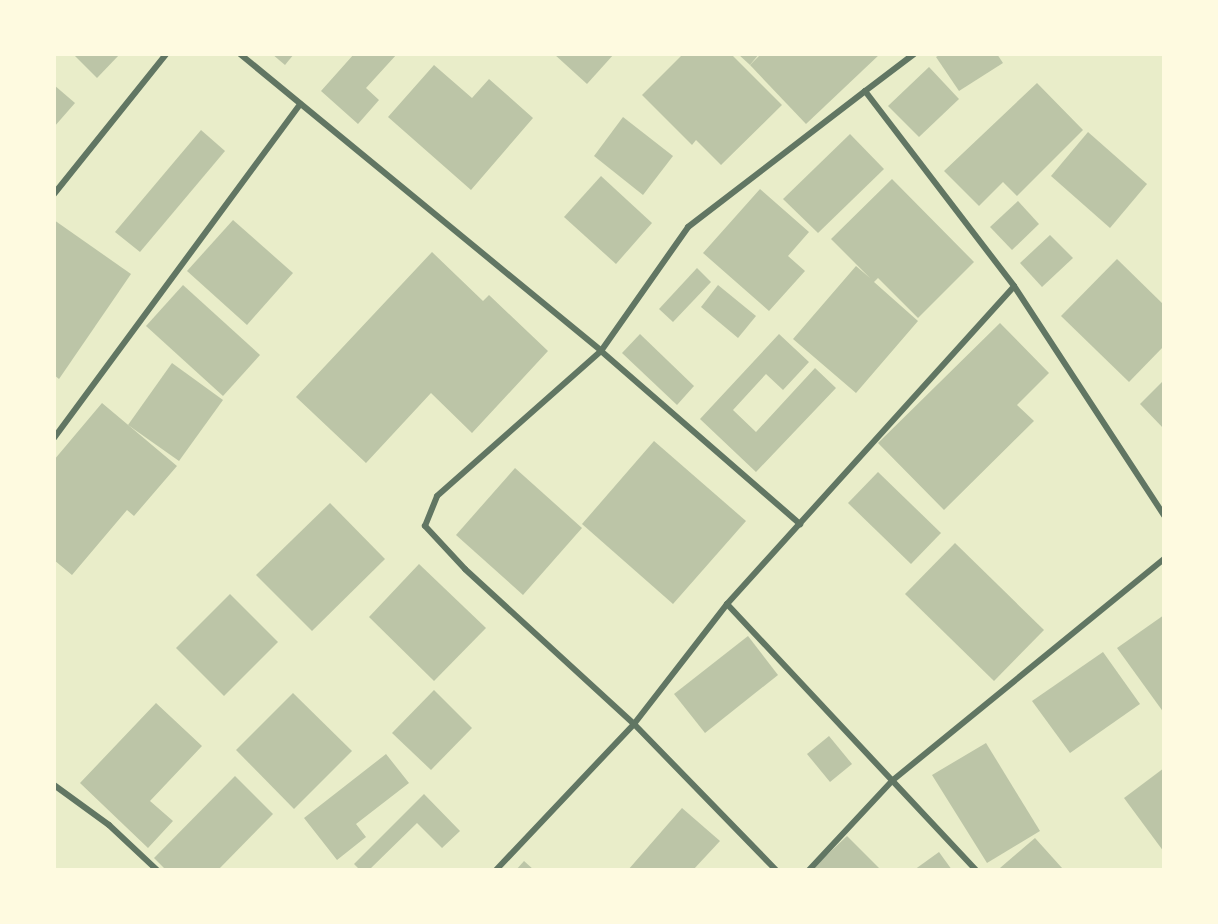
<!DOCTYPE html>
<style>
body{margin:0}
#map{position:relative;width:1218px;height:924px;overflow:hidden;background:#e9edc9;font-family:"Sofia Sans Condensed",sans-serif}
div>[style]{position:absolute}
.building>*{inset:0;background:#bcc5a7}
.minor>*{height:6px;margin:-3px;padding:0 3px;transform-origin:3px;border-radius:3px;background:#617663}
span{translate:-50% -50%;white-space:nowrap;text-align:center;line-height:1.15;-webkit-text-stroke:5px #fefae0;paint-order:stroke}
.frame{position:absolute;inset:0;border:56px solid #fefae0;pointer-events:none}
</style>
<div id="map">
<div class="building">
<i style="clip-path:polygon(73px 54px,120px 54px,97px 78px)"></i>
<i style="clip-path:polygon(272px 54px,294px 54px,285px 65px)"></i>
<i style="clip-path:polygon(354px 54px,397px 54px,366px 88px,379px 100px,358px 124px,321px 91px)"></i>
<i style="clip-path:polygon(554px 54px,614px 54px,587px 84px)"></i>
<i style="clip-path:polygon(683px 54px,731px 54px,782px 105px,721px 165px,696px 140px,692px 145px,642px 95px)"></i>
<i style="clip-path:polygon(738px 54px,759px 54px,750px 65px)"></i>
<i style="clip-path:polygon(761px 54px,880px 54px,806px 124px,750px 65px)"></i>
<i style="clip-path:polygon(941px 54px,997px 54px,1003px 63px,959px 91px,936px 57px)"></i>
<i style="clip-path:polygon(434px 65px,472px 98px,489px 79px,533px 118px,471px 190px,388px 117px)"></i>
<i style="clip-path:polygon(929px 67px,959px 99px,919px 137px,888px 106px)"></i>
<i style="clip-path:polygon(1037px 83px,1083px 130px,1017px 196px,1003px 182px,979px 206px,944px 171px)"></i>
<i style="clip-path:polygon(54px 85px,75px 103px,54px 127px)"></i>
<i style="clip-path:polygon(623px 117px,673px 156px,643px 195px,594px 156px)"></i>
<i style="clip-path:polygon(201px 130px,225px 151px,140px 252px,115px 232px)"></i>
<i style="clip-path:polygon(1088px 132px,1147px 184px,1110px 228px,1051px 176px)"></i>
<i style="clip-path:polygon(850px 134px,884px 169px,818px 233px,783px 199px)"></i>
<i style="clip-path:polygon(601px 176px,652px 223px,616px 264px,564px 217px)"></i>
<i style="clip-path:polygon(892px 179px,974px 262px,918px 318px,878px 278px,874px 282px,918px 321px,856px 393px,793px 339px,856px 266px,870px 278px,831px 239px)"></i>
<i style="clip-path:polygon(760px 189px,809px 232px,788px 256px,805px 271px,769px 311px,703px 253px)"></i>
<i style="clip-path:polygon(1018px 201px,1039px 224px,1012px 250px,990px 227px)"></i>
<i style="clip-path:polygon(54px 220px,131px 274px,59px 379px,54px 375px)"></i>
<i style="clip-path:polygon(233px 220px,293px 273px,247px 325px,187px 271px)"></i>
<i style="clip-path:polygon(1050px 235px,1073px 258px,1042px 287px,1020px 263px)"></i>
<i style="clip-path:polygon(432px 252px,483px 301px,489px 295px,548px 351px,472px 433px,431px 393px,366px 463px,296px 397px)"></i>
<i style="clip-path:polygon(1117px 259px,1164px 305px,1164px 346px,1129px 382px,1061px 316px)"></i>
<i style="clip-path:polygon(697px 268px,711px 282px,673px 322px,659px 309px)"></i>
<i style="clip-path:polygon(183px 285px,260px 355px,223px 396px,146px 326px)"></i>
<i style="clip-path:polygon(718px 285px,756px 316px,738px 338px,701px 307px)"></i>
<i style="clip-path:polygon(1000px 323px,1049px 373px,1017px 405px,1034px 421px,944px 510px,878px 443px)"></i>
<i style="clip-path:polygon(640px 334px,694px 386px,677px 405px,622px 353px)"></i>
<i style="clip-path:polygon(779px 334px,809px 362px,783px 390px,766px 374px,733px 410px,756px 432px,815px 368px,836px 388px,756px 472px,700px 419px)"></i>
<i style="clip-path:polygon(172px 363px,223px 400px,179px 461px,128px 425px)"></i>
<i style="clip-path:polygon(1164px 380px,1164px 429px,1140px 404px)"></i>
<i style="clip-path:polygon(102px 403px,177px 466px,134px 516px,127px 510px,72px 575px,54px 560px,54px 460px)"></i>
<i style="clip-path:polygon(654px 441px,746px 521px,673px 604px,582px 524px)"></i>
<i style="clip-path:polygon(515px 468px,582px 528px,523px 595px,456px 535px)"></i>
<i style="clip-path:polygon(878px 472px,941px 533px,911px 564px,848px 503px)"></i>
<i style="clip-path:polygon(330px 503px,385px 559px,312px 631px,256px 575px)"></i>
<i style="clip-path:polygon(955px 543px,1044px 630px,994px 681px,905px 594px)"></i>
<i style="clip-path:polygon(419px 564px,486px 628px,434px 681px,369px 617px)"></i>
<i style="clip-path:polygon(230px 594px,278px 642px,224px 696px,176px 648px)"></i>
<i style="clip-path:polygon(1164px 615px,1164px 713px,1117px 648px)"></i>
<i style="clip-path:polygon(748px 636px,778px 675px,705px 733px,674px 694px)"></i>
<i style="clip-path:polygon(1103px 652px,1140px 704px,1070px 753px,1032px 701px)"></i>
<i style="clip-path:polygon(434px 690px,472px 728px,431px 770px,392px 733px)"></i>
<i style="clip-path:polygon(293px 693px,352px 751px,294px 809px,236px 750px)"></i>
<i style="clip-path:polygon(156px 703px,202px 746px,150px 801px,173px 821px,148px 848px,80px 783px)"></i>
<i style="clip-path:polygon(829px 736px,852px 764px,830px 782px,807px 754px)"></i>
<i style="clip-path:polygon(986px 743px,1040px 831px,987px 863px,932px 775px)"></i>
<i style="clip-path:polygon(386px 754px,409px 783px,356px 824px,366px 837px,337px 860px,304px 818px)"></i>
<i style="clip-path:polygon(1164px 768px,1164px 852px,1124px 798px)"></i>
<i style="clip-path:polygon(235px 776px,273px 814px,218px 870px,166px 870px,154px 858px)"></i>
<i style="clip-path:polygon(424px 794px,460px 831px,442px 848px,417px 823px,369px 870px,360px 870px,354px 864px)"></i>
<i style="clip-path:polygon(682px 808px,720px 841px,693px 870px,628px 870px)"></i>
<i style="clip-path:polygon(847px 836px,881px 870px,811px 870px)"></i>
<i style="clip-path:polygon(1035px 838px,1062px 868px,1002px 870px,1000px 868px)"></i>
<i style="clip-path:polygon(939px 852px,952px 870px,914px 870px)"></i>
<i style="clip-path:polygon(524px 861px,534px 870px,516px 870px)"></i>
</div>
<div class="minor">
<i style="left:240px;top:54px;width:467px;rotate:39.4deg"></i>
<i style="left:601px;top:351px;width:264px;rotate:41deg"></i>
<i style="left:914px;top:54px;width:61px;rotate:142.9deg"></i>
<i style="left:865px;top:91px;width:245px;rotate:52.6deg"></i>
<i style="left:1014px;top:286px;width:274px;rotate:56.8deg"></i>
<i style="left:54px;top:194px;width:179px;rotate:-51.3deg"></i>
<i style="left:54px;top:438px;width:415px;rotate:-53.6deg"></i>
<i style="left:727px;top:604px;width:364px;rotate:46.9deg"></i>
<i style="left:54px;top:785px;width:68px;rotate:36deg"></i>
<i style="left:109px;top:825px;width:66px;rotate:43.2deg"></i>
<i style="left:496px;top:870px;width:201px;rotate:-46.6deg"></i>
<i style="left:634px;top:724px;width:152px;rotate:-52.2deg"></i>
<i style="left:727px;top:604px;width:428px;rotate:-47.9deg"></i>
<i style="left:776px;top:870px;width:204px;rotate:-134.2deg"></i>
<i style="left:634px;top:724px;width:229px;rotate:-137.5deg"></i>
<i style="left:465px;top:569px;width:59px;rotate:-132.9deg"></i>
<i style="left:425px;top:526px;width:32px;rotate:-68deg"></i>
<i style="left:437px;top:496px;width:219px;rotate:-41.5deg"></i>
<i style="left:601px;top:351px;width:151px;rotate:-54.9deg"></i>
<i style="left:688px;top:227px;width:223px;rotate:-37.5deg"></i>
<i style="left:809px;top:870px;width:123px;rotate:-47deg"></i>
<i style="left:893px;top:780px;width:350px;rotate:-39.2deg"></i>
</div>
<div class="frame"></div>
</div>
